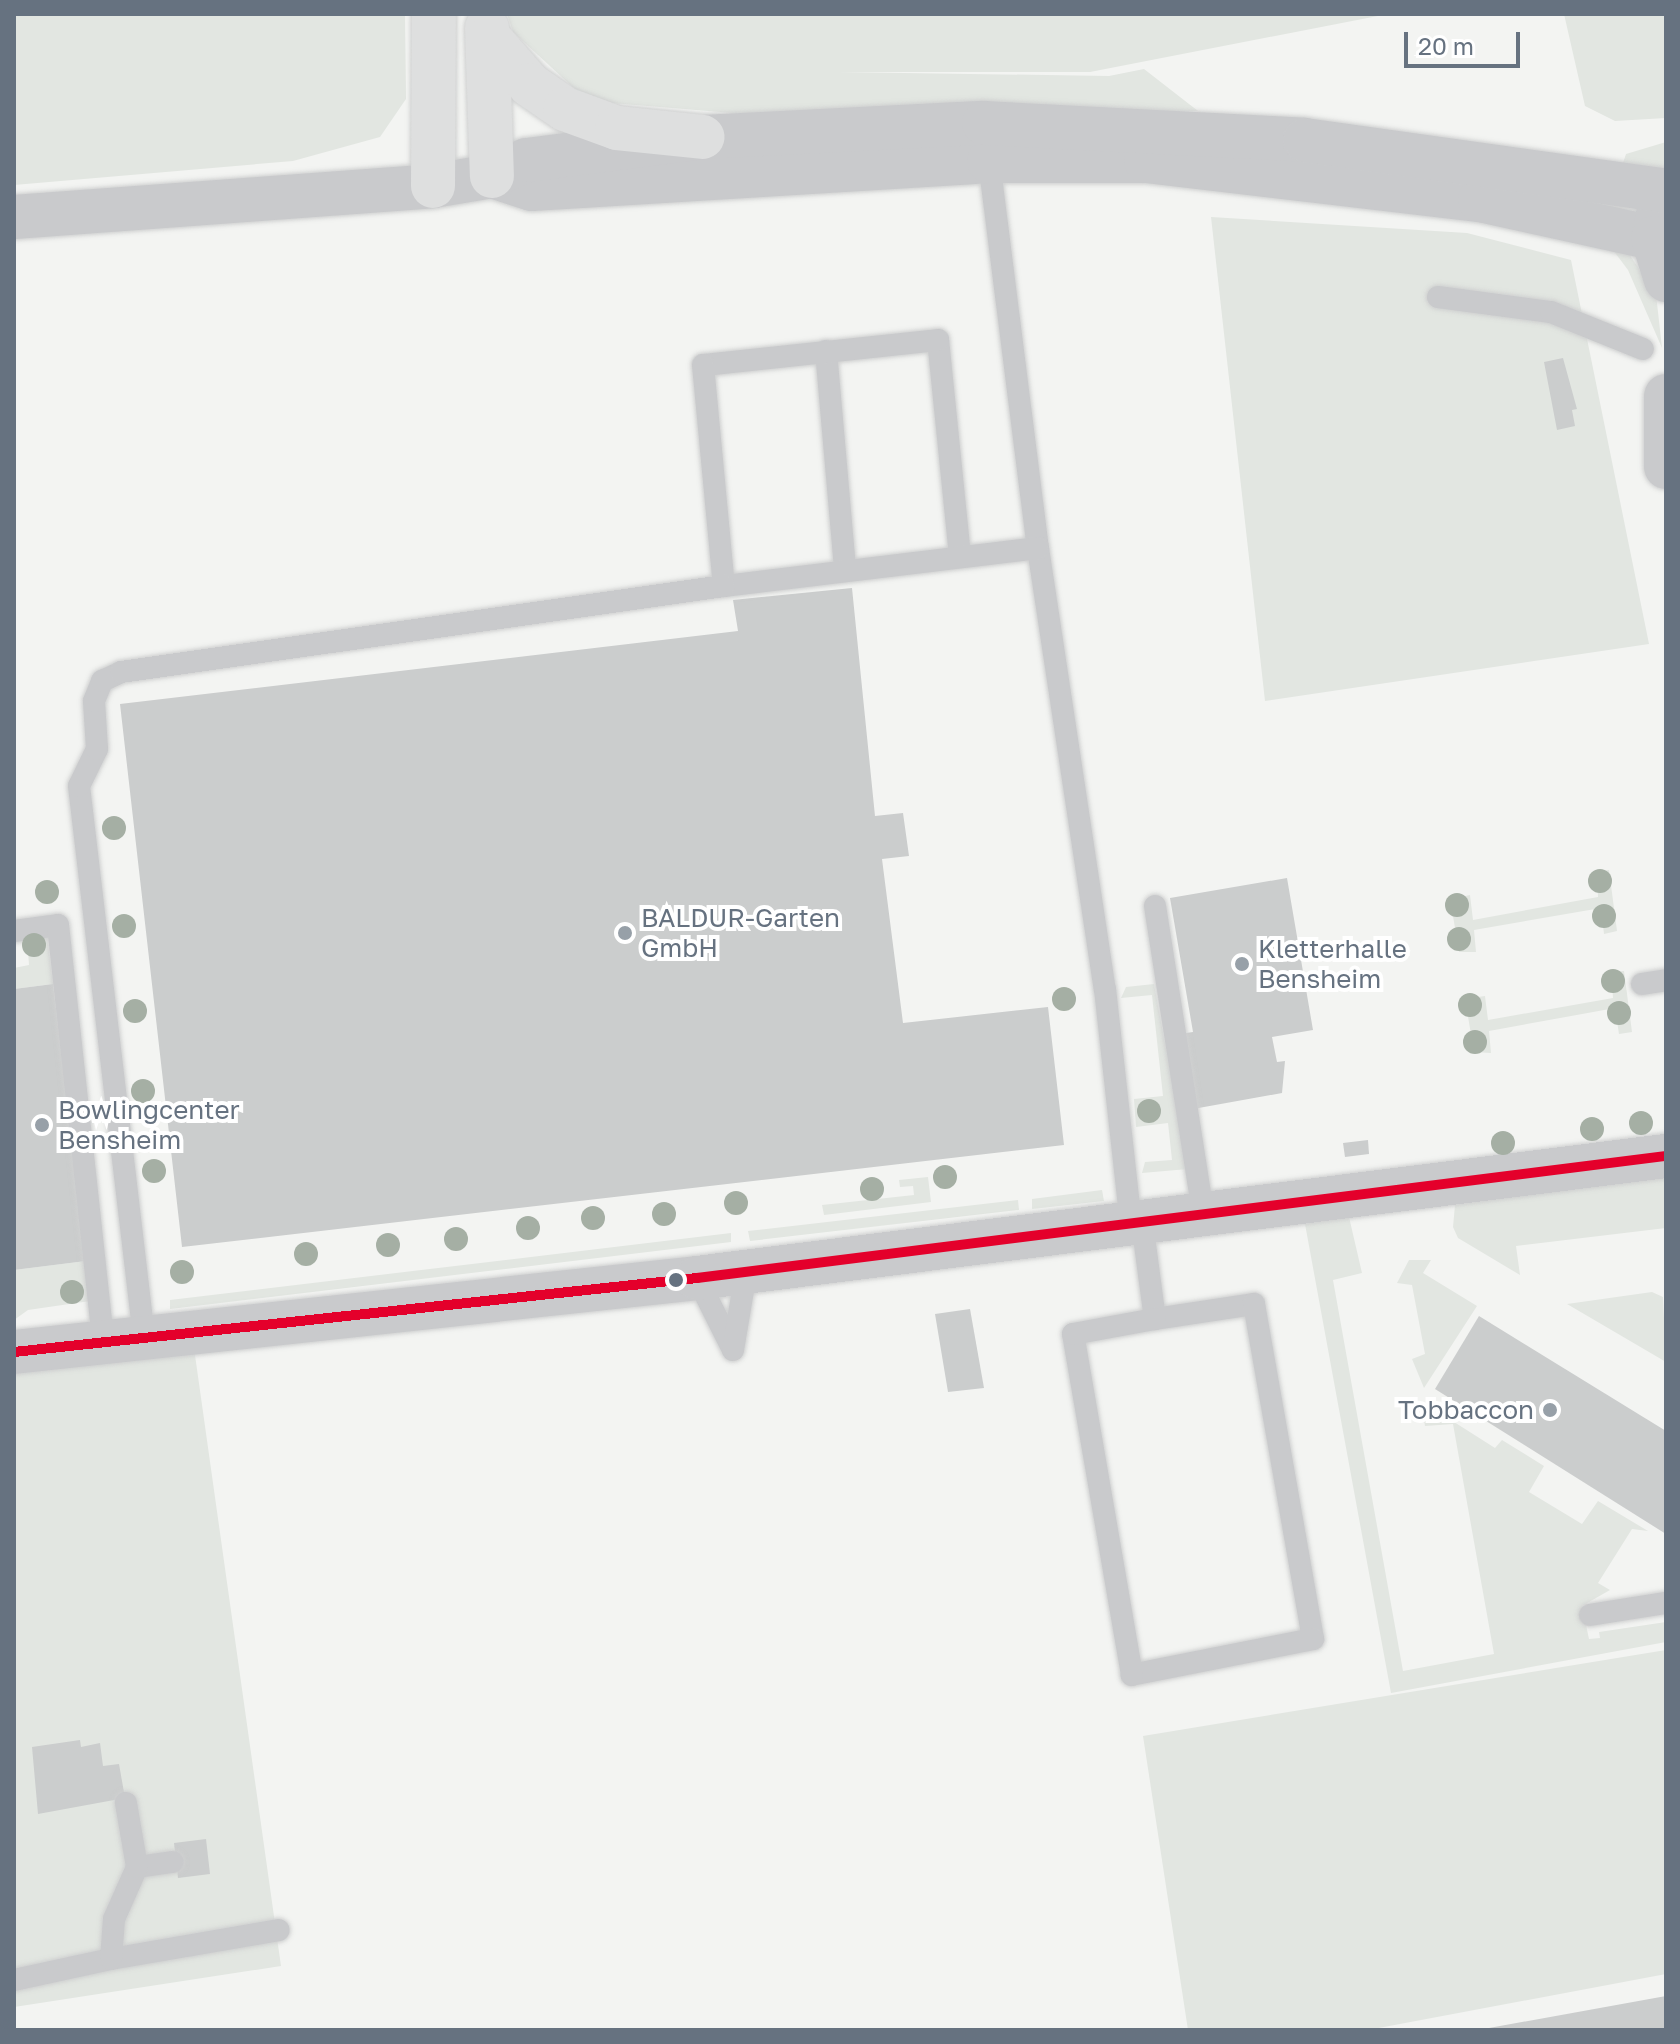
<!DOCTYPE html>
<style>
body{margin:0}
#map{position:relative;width:1680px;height:2044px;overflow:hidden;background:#f3f4f2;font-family:"Golos Text",sans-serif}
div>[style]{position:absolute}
.green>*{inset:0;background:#e2e6e1}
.building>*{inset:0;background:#cbcdcd}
.roads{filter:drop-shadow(0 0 2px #cfd0d0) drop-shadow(0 0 2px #cfd0d0)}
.service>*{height:22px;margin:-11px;padding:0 11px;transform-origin:11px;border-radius:11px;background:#c9cacc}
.minor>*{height:44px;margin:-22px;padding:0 22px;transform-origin:22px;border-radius:22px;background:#c9cacc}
.tertiary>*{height:44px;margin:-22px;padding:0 22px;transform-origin:22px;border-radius:22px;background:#c9cacc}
.trunk>*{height:44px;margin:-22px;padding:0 22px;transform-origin:22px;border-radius:22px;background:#dedfdf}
.bus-1>*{height:10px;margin:-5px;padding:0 5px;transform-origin:5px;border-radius:5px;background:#e4002b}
.trees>*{width:24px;height:24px;margin:-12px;border-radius:50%;background:#a5afa4}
.dots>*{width:22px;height:22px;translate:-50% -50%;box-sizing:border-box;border:4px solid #fff;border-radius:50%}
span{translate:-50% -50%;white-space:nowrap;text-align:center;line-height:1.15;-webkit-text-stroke:8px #fff;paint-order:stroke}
.poi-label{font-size:26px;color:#667280}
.left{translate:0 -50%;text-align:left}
.right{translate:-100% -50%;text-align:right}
.frame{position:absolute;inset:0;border:16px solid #667280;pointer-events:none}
.scale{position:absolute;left:1404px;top:32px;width:116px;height:36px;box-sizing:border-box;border:4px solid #667280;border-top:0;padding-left:10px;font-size:24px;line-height:28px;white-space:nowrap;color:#667280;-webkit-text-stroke:6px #fff;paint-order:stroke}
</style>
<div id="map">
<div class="green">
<i style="clip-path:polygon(14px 14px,405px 14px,406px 99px,380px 137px,293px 161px,14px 185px)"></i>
<i style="clip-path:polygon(507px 14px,1388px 14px,1090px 72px,839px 72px,1109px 76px,1144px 69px,1198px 111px,745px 114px,611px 103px,576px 90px,513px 32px)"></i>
<i style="clip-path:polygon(1564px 14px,1666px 14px,1666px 118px,1615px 121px,1585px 106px)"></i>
<i style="clip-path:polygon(1666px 142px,1664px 169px,1619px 175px,1626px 154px)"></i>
<i style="clip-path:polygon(1211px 217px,1467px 233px,1571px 260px,1649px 644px,1265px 701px)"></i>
<i style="clip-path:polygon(1607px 242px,1621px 242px,1656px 294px,1662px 348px,1628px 270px)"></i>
<i style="clip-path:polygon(1609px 870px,1617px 931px,1604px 934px,1601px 908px,1474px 930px,1476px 952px,1459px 952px,1451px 904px,1456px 898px,1470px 895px,1473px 920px,1598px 897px,1597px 872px)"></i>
<i style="clip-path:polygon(47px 936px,53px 984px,14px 989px,14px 968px,29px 965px,27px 938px)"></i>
<i style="clip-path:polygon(1624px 971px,1632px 1032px,1619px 1034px,1615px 1008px,1489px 1031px,1491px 1053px,1474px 1052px,1466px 1005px,1471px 998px,1485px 996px,1488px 1020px,1613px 998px,1611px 972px)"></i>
<i style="clip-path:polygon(1154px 984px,1188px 1169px,1142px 1173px,1145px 1162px,1172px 1160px,1168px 1123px,1136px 1127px,1134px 1099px,1163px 1096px,1152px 995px,1121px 998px,1126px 987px)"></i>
<i style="clip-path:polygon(1666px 1176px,1666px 1228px,1516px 1246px,1520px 1275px,1458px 1238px,1453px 1227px,1455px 1205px)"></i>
<i style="clip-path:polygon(928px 1177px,931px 1202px,824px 1215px,822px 1205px,914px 1195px,913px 1186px,900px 1187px,899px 1180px)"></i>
<i style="clip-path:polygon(1102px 1190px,1104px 1201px,1032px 1209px,1032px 1199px)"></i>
<i style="clip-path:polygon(1018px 1200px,1019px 1210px,750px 1241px,748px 1231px)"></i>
<i style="clip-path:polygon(1349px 1217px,1362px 1273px,1333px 1280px,1403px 1671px,1494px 1654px,1453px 1424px,1425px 1426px,1421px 1401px,1495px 1448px,1502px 1440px,1544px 1466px,1529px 1492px,1582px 1524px,1598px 1501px,1648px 1531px,1632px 1529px,1598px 1583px,1610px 1590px,1582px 1606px,1589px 1639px,1600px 1638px,1599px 1632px,1666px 1622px,1666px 1642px,1391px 1693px,1305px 1224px)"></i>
<i style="clip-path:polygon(731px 1233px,731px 1242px,170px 1309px,170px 1300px)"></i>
<i style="clip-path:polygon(1409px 1260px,1431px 1260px,1423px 1273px,1477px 1306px,1424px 1388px,1412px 1359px,1425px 1354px,1412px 1285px,1397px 1283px)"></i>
<i style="clip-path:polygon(86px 1261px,90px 1301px,28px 1310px,14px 1320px,14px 1270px)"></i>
<i style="clip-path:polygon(1652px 1292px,1663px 1297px,1666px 1362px,1567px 1304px)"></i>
<i style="clip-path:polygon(194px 1348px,281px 1966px,14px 2007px,14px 1373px)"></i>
<i style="clip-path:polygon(1666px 1650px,1666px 1974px,1368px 2030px,1188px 2030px,1143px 1736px)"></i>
</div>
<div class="building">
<i style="clip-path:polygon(1563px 358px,1577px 409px,1572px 410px,1575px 426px,1557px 430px,1544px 362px)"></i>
<i style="clip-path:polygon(852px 588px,875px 816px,903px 813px,909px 856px,882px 859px,903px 1023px,1048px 1007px,1064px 1145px,182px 1247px,120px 704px,738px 631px,733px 600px)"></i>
<i style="clip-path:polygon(1287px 878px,1313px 1030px,1272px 1037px,1277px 1062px,1285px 1061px,1282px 1093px,1193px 1109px,1180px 1034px,1193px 1032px,1170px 898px)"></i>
<i style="clip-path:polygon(53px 984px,86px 1261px,14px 1270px,14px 989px)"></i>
<i style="clip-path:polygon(1368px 1140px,1369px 1154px,1345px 1157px,1343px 1143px)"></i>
<i style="clip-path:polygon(970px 1309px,984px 1388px,948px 1392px,935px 1314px)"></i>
<i style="clip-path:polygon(1479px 1316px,1666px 1431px,1666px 1534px,1435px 1389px)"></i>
<i style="clip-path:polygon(80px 1740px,81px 1747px,100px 1743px,103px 1766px,119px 1764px,125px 1798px,38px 1814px,32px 1747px)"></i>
<i style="clip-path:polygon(206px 1839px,210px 1874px,178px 1878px,174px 1843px)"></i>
<i style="clip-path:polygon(1666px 1996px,1666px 2030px,1489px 2030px,1489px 2028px)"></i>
</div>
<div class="roads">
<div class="service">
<i style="left:989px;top:161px;width:390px;rotate:82.8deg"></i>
<i style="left:1038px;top:548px;width:446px;rotate:81.4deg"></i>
<i style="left:1105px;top:989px;width:235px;rotate:83.7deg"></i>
<i style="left:1438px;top:297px;width:114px;rotate:7.6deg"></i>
<i style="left:1551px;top:312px;width:99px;rotate:21.9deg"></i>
<i style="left:826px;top:351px;width:219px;rotate:85deg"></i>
<i style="left:960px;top:556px;width:217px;rotate:-95.8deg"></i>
<i style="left:938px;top:340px;width:236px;rotate:173.9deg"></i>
<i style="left:703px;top:365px;width:222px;rotate:84.6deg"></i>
<i style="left:724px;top:586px;width:316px;rotate:-6.9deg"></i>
<i style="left:1155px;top:906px;width:311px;rotate:81.1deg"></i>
<i style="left:14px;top:931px;width:44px;rotate:-7.8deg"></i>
<i style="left:58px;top:925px;width:419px;rotate:83.8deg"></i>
<i style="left:1642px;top:984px;width:24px;rotate:-9deg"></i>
<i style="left:1142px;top:1222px;width:98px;rotate:82.4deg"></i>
<i style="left:1155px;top:1319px;width:100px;rotate:-8.6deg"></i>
<i style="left:1254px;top:1304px;width:340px;rotate:80deg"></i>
<i style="left:1313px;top:1639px;width:185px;rotate:168.8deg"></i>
<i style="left:1132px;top:1675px;width:346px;rotate:-99.8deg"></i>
<i style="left:1073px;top:1334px;width:83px;rotate:-10.4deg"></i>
<i style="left:697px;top:1278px;width:80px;rotate:63.4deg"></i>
<i style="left:144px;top:1337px;width:555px;rotate:-96.73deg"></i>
<i style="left:79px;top:786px;width:41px;rotate:-64.1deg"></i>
<i style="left:97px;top:749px;width:48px;rotate:-93.6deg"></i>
<i style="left:94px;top:701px;width:22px;rotate:-68deg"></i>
<i style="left:102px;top:681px;width:21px;rotate:-25deg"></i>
<i style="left:121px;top:672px;width:609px;rotate:-8.12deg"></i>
<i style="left:733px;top:1350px;width:79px;rotate:-80.5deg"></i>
<i style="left:1590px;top:1615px;width:77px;rotate:-9deg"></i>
<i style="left:137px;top:1867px;width:36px;rotate:-8deg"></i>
<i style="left:111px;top:1959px;width:170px;rotate:-9.8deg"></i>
<i style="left:14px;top:1980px;width:99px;rotate:-12.2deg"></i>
<i style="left:111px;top:1959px;width:40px;rotate:-85.7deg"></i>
<i style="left:114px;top:1919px;width:57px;rotate:-66.1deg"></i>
<i style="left:137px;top:1867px;width:65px;rotate:-99.8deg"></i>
</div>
<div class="minor">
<i style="left:1666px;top:396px;width:71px;rotate:90deg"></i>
<i style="left:14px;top:1352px;width:687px;rotate:-6.18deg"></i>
<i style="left:697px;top:1278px;width:977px;rotate:-7.18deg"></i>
</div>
<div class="tertiary">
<i style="left:492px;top:176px;width:42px;rotate:18deg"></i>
<i style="left:532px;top:189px;width:458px;rotate:-3.5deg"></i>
<i style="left:989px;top:161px;width:157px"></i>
<i style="left:1146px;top:161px;width:336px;rotate:6.7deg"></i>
<i style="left:1480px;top:200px;width:177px;rotate:12.4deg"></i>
<i style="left:1659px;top:210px;width:29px;rotate:102deg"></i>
<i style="left:1653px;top:238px;width:44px;rotate:72.8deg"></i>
<i style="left:14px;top:217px;width:420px;rotate:-4.2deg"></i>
<i style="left:433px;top:186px;width:60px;rotate:-9.6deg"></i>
<i style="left:492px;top:176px;width:38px;rotate:-25deg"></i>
<i style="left:527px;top:160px;width:177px;rotate:-7.4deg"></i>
<i style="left:703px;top:137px;width:281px;rotate:-2.9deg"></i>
<i style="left:984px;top:123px;width:321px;rotate:3deg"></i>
<i style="left:1305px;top:140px;width:365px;rotate:8deg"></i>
</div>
<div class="trunk">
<i style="left:487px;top:28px;width:148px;rotate:88.1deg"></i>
<i style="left:489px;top:38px;width:62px;rotate:48.9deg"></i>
<i style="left:530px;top:85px;width:42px;rotate:34.4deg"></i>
<i style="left:565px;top:109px;width:55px;rotate:20.1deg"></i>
<i style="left:617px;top:128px;width:86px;rotate:6deg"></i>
<i style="left:433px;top:186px;width:172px;rotate:-89.7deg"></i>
</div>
</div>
<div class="bus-1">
<i style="left:14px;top:1352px;width:687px;rotate:-6.18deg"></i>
<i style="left:697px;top:1278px;width:977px;rotate:-7.18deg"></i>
</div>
<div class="trees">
<i style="left:114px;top:828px"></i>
<i style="left:1600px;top:881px"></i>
<i style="left:47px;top:892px"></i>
<i style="left:1457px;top:905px"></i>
<i style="left:1604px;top:916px"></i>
<i style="left:124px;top:926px"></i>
<i style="left:1459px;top:939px"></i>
<i style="left:34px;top:945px"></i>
<i style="left:1613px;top:981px"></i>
<i style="left:1064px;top:999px"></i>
<i style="left:1470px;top:1005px"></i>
<i style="left:135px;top:1011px"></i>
<i style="left:1619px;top:1013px"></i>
<i style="left:1475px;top:1042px"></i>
<i style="left:143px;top:1091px"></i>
<i style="left:1149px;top:1111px"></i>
<i style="left:1641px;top:1123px"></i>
<i style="left:1592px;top:1129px"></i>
<i style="left:1503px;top:1143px"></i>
<i style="left:154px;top:1171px"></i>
<i style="left:945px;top:1177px"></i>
<i style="left:872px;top:1189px"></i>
<i style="left:736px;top:1203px"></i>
<i style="left:664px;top:1214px"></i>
<i style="left:593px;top:1218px"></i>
<i style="left:528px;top:1228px"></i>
<i style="left:456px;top:1239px"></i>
<i style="left:388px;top:1245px"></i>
<i style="left:306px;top:1254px"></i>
<i style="left:182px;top:1272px"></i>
<i style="left:72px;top:1292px"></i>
</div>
<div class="dots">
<i style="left:625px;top:933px;background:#97a0a8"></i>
<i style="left:1242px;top:964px;background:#97a0a8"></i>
<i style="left:42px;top:1125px;background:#97a0a8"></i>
<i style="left:676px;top:1280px;background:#667280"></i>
<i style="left:1550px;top:1410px;background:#97a0a8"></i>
</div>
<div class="poi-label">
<span class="left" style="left:641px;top:933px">BALDUR-Garten<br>GmbH</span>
<span class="left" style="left:1258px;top:964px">Kletterhalle<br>Bensheim</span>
<span class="left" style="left:58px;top:1125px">Bowlingcenter<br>Bensheim</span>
<span class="right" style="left:1534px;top:1410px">Tobbaccon</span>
</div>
<div class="frame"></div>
<div class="scale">20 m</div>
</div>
